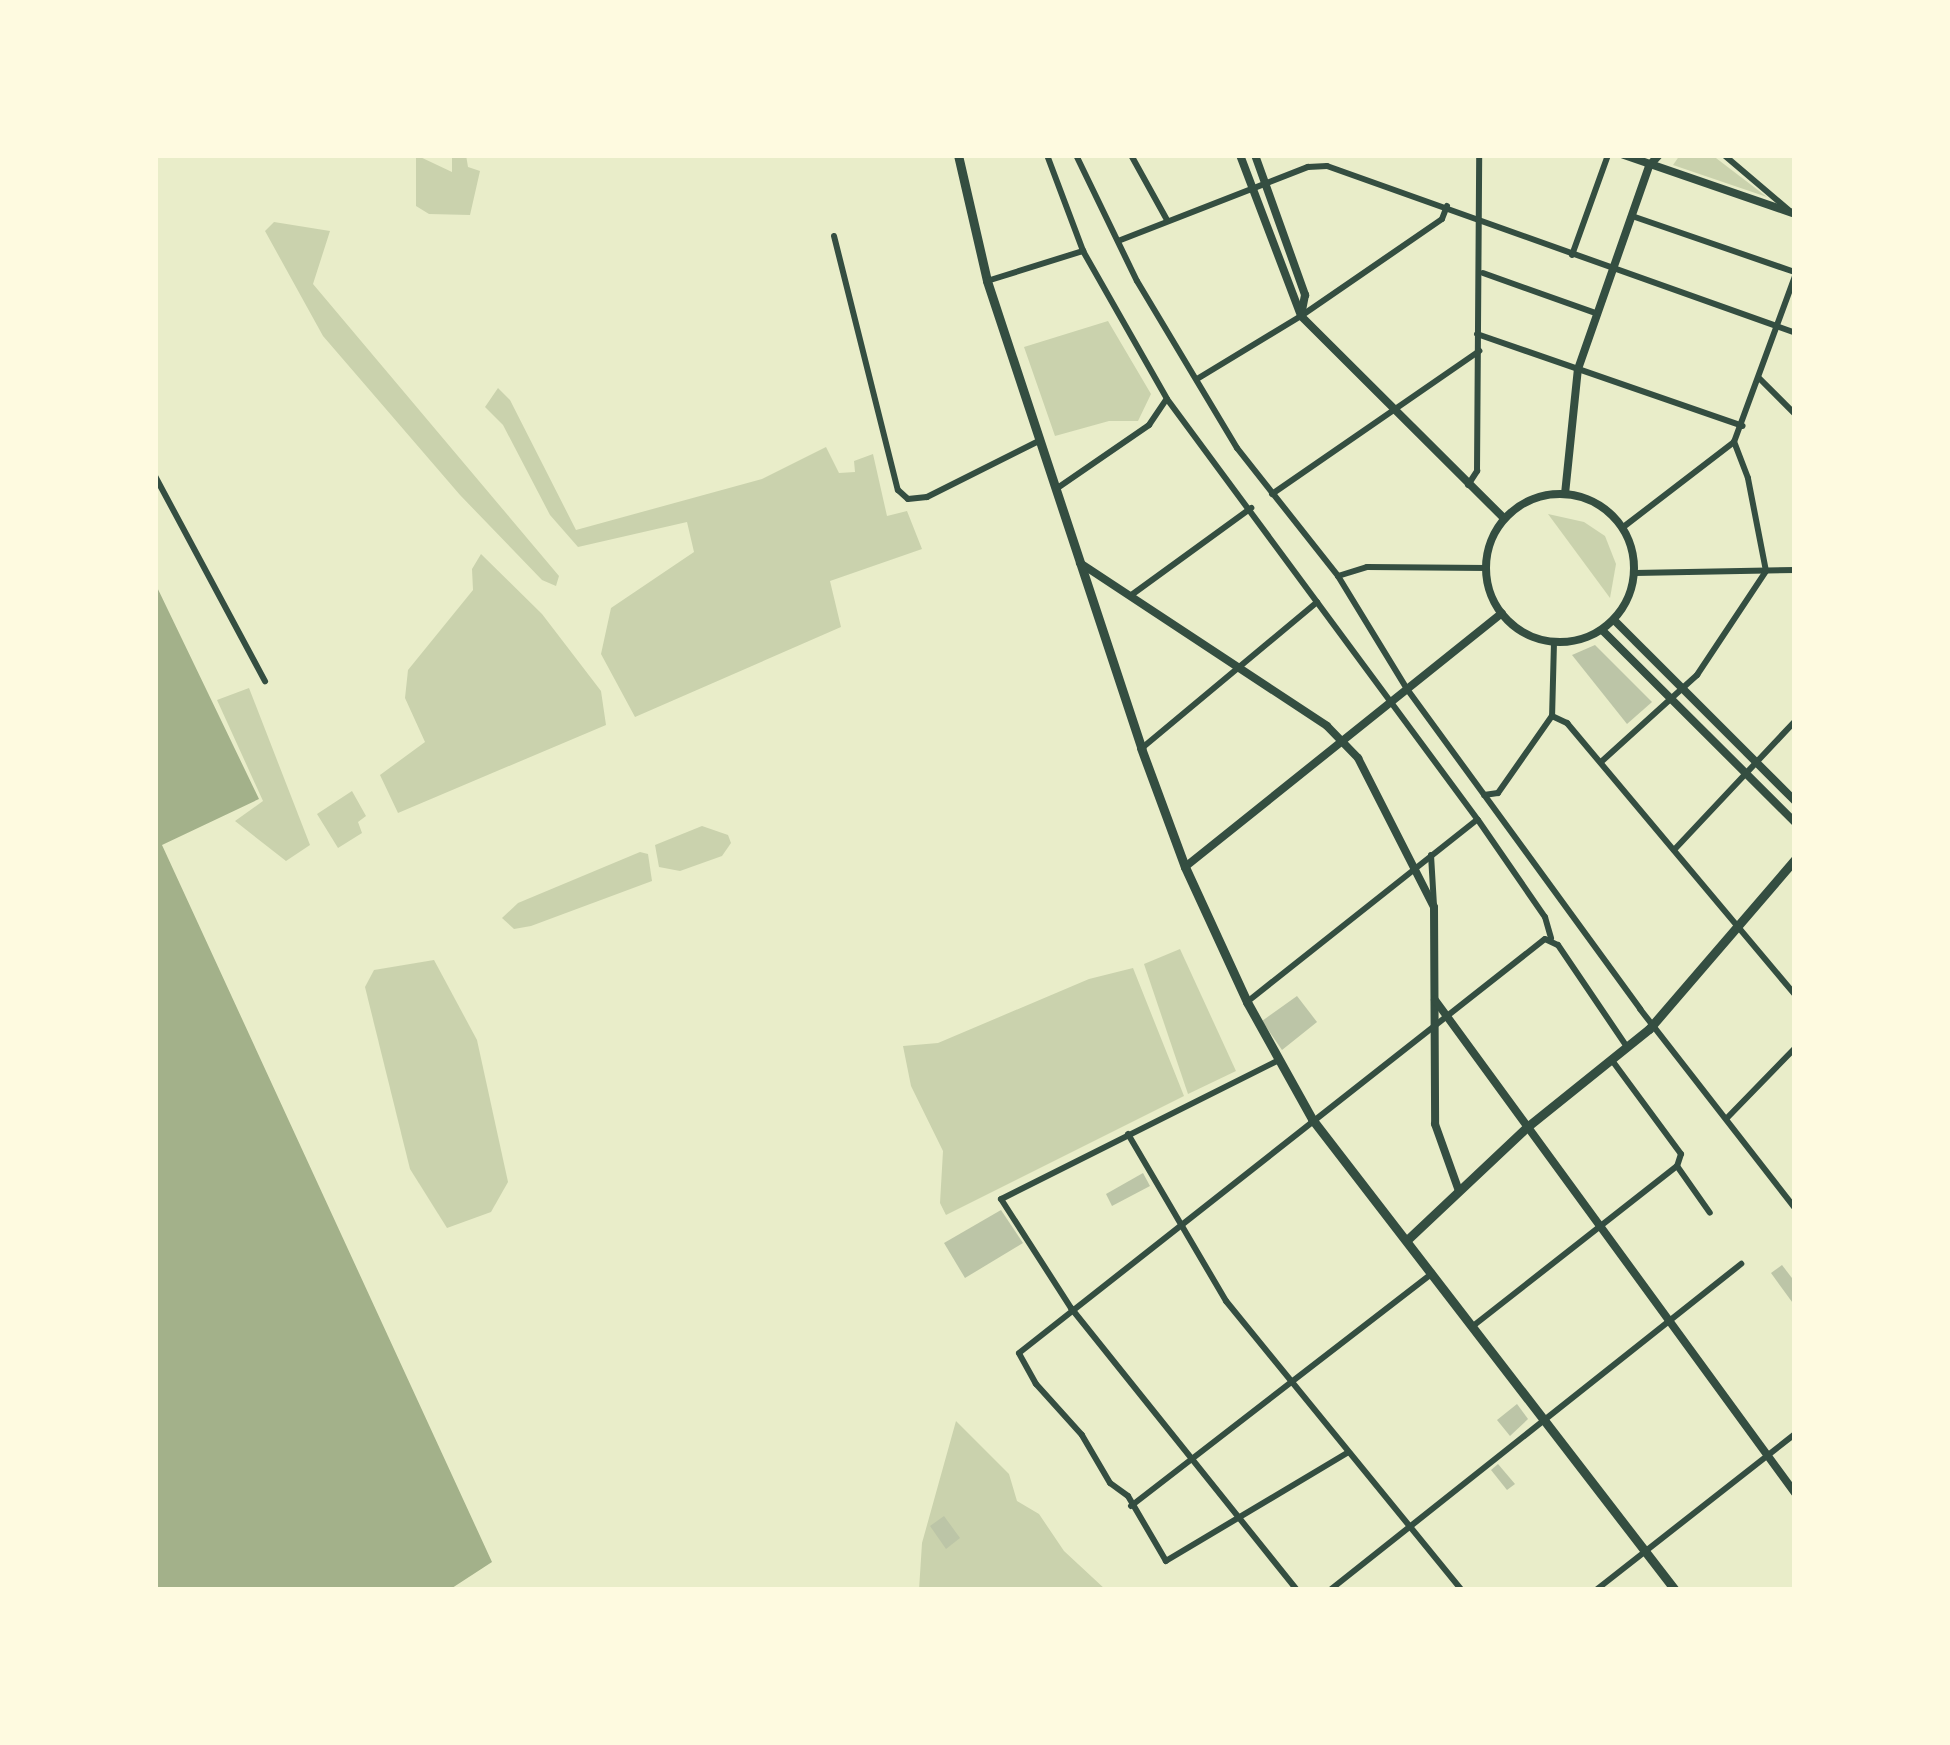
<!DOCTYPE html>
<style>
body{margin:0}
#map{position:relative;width:1950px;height:1745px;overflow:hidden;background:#e9edc9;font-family:"PT Serif",serif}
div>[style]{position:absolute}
.green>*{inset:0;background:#cad2ad}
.water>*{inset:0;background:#a3b18a}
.building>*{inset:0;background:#bcc5a7}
.minor>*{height:6px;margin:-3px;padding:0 3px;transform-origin:3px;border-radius:3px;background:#344e41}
.tertiary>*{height:8px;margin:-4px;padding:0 4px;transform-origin:4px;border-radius:4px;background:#344e41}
.tertiary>.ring{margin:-4px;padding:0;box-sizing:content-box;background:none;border:8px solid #344e41;border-radius:50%}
.secondary>*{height:9px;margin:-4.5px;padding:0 4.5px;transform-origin:4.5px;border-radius:4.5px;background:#344e41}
.primary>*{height:9px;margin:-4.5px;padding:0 4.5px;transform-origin:4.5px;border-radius:4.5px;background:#344e41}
span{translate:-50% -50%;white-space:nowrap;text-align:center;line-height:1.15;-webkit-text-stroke:10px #fefae0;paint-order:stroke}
.frame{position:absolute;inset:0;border:158px solid #fefae0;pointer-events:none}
</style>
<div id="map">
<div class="green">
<i style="clip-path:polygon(416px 155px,452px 172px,452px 155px,466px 155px,468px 167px,480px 171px,470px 215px,429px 214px,416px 206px)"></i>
<i style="clip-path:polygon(1680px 155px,1712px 155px,1767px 197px,1673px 165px)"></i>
<i style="clip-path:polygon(274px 222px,330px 231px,313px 284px,559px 576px,556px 586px,542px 580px,460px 495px,323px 336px,265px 231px)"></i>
<i style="clip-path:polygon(1108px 321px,1151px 394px,1138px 421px,1109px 421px,1055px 436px,1024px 347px)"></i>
<i style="clip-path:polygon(498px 388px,510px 400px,576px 530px,762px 479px,826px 447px,839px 473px,855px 472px,854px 461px,873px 454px,887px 516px,907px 511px,922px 549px,830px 581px,841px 627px,635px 717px,601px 654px,611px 608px,694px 552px,687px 522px,578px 547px,550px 515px,503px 425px,485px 407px)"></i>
<i style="clip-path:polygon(1548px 514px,1584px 522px,1605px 536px,1616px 564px,1610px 598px)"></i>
<i style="clip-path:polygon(481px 554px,542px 614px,601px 691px,606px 725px,398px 813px,380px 775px,425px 742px,405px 698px,408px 670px,473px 590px,472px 569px)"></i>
<i style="clip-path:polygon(249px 688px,310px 845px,286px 861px,235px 821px,263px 801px,217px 700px)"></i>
<i style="clip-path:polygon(352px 791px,366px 816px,358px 822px,362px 833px,338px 848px,317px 814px)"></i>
<i style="clip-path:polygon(702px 826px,728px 835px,731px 843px,722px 856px,680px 871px,659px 867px,655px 845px)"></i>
<i style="clip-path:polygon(640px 852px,648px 854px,652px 881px,531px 926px,514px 929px,502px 918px,518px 903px)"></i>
<i style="clip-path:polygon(1180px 949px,1236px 1071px,1188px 1094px,1144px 964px)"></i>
<i style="clip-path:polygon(434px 960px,477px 1040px,508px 1182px,491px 1212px,447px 1228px,410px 1169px,365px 987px,374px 970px)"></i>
<i style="clip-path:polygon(1133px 968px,1184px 1096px,946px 1215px,940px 1203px,943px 1151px,911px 1086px,903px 1046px,938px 1043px,1089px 979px)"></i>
<i style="clip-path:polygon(956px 1421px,1009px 1474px,1017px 1501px,1039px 1514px,1064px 1551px,1106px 1590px,919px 1590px,922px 1543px)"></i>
</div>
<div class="water">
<i style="clip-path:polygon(155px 583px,259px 799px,162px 845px,492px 1562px,449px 1590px,155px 1590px)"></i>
</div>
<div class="building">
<i style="clip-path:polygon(1595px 645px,1652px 702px,1627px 724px,1572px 655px)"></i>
<i style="clip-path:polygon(1297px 996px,1317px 1022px,1282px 1050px,1262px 1021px)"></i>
<i style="clip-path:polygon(1143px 1173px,1150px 1186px,1112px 1206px,1106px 1194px)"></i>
<i style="clip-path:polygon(1001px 1210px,1023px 1243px,965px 1278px,944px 1243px)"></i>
<i style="clip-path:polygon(1782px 1265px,1795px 1282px,1795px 1306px,1771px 1273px)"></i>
<i style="clip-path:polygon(1517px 1404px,1528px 1419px,1510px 1436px,1497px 1420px)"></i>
<i style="clip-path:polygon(1498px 1464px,1515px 1484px,1507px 1490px,1491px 1470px)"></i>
<i style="clip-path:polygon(944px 1516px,960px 1538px,946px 1549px,930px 1526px)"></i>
</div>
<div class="minor">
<i style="left:1047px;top:155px;width:103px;rotate:69.4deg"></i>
<i style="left:1083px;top:251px;width:170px;rotate:60.4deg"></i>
<i style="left:1167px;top:399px;width:523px;rotate:53.55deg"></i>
<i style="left:1478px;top:820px;width:118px;rotate:55.4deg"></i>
<i style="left:1545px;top:917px;width:22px;rotate:74deg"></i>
<i style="left:1076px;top:155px;width:140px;rotate:64.2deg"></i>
<i style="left:1137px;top:281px;width:195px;rotate:59.1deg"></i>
<i style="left:1237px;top:448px;width:163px;rotate:51.7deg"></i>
<i style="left:1338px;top:576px;width:132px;rotate:58.6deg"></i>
<i style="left:1407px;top:689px;width:396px;rotate:53.9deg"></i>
<i style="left:1640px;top:1009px;width:252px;rotate:52.1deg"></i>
<i style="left:1131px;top:155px;width:74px;rotate:61deg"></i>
<i style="left:1724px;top:155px;width:88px;rotate:40.4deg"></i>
<i style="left:1632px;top:216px;width:172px;rotate:19deg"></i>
<i style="left:834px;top:236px;width:262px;rotate:75.9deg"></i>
<i style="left:898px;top:490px;width:13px;rotate:42deg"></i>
<i style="left:908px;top:499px;width:19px;rotate:-6deg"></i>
<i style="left:927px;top:497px;width:125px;rotate:-26.6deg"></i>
<i style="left:1118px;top:241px;width:204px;rotate:-21.3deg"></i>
<i style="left:1308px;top:167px;width:19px;rotate:-3deg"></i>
<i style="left:1327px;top:166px;width:497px;rotate:19.6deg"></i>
<i style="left:1572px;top:255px;width:106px;rotate:-70.2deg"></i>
<i style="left:1483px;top:273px;width:122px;rotate:19.6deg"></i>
<i style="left:987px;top:281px;width:101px;rotate:-17.4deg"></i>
<i style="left:1477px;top:334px;width:281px;rotate:19.1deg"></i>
<i style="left:1759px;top:378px;width:51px;rotate:45deg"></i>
<i style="left:1197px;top:379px;width:122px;rotate:-31.2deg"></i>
<i style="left:1301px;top:316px;width:171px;rotate:-34.5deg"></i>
<i style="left:1442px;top:219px;width:14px;rotate:-69deg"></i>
<i style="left:155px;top:476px;width:233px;rotate:61.8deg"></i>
<i style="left:1468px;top:485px;width:17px;rotate:-57deg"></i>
<i style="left:1477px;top:471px;width:316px;rotate:-89.6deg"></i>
<i style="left:1056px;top:489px;width:113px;rotate:-34.5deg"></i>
<i style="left:1149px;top:425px;width:30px;rotate:-56deg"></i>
<i style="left:1272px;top:494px;width:252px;rotate:-34.6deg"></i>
<i style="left:1622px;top:528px;width:141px;rotate:-37.5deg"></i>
<i style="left:1734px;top:442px;width:177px;rotate:-69.8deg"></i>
<i style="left:1635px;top:573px;width:160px;rotate:-1.1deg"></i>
<i style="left:1338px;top:576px;width:30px;rotate:-17deg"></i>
<i style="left:1367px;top:567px;width:120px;rotate:0.5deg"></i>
<i style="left:1130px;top:596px;width:150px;rotate:-36deg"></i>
<i style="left:1554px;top:642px;width:74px;rotate:91.5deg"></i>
<i style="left:1552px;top:716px;width:17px;rotate:25deg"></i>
<i style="left:1567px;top:723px;width:355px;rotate:50deg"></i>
<i style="left:1142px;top:748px;width:228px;rotate:-39.8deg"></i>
<i style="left:1601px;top:762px;width:130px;rotate:-42.2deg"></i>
<i style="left:1697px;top:675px;width:125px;rotate:-56.4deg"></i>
<i style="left:1766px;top:571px;width:95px;rotate:-101deg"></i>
<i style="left:1748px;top:478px;width:39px;rotate:-111deg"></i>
<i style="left:1484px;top:795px;width:14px;rotate:-8deg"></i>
<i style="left:1498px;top:793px;width:94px;rotate:-55deg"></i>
<i style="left:1674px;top:850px;width:177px;rotate:-46.8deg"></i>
<i style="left:1431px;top:855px;width:51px;rotate:86.6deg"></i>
<i style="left:1247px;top:1002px;width:293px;rotate:-38.4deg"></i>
<i style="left:1611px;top:1059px;width:118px;rotate:53.6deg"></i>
<i style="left:1681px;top:1154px;width:13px;rotate:108deg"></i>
<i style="left:1677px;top:1166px;width:57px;rotate:54.9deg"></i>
<i style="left:1279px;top:1060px;width:311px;rotate:153.4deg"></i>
<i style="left:1001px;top:1199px;width:130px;rotate:57.3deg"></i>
<i style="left:1071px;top:1308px;width:361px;rotate:51.3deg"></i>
<i style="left:1727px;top:1118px;width:98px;rotate:-45.8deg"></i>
<i style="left:1128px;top:1134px;width:194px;rotate:59.6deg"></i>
<i style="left:1226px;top:1301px;width:373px;rotate:50.8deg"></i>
<i style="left:1473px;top:1326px;width:259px;rotate:-38.1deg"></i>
<i style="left:1347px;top:1453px;width:211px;rotate:149.2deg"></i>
<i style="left:1166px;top:1561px;width:75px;rotate:-120.3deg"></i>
<i style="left:1128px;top:1496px;width:22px;rotate:-144deg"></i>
<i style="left:1110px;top:1483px;width:56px;rotate:-120.3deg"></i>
<i style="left:1082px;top:1435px;width:69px;rotate:-132deg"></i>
<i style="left:1036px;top:1384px;width:35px;rotate:-119deg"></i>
<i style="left:1019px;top:1353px;width:669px;rotate:-38.21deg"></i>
<i style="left:1545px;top:939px;width:14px;rotate:25deg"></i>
<i style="left:1558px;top:945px;width:120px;rotate:55.9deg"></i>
<i style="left:1131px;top:1506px;width:381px;rotate:-37.7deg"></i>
<i style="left:1330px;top:1590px;width:525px;rotate:-38.42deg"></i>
<i style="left:1596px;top:1590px;width:253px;rotate:-38.1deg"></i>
</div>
<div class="tertiary">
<i style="left:1240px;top:155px;width:172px;rotate:69.2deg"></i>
<i style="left:1301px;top:316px;width:285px;rotate:44.9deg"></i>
<i style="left:1255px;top:155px;width:149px;rotate:70.3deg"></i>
<i style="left:1305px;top:295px;width:21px;rotate:101deg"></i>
<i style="left:1624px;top:155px;width:181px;rotate:19deg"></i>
<i style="left:1565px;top:494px;width:126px;rotate:-84.1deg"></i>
<i style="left:1578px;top:369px;width:215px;rotate:-70.7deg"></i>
<i style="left:1649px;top:166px;width:15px;rotate:-48deg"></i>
<i class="ring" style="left:1486px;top:494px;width:140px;height:140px"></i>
<i style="left:1080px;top:563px;width:296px;rotate:33.4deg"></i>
<i style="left:1327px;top:726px;width:45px;rotate:45.9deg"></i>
<i style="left:1358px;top:758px;width:167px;rotate:63deg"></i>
<i style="left:1434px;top:907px;width:217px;rotate:89.7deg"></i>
<i style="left:1435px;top:1124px;width:71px;rotate:70.3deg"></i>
<i style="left:1614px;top:620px;width:256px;rotate:45deg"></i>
<i style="left:1602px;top:630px;width:272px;rotate:44.9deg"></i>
<i style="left:1185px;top:867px;width:406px;rotate:-38.7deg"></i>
<i style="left:1435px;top:1000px;width:610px;rotate:53.86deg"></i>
</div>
<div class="secondary">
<i style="left:1407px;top:1240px;width:165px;rotate:-43.3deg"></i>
<i style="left:1527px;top:1127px;width:156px;rotate:-38.8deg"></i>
<i style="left:1649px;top:1029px;width:224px;rotate:-49.3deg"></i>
</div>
<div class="primary">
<i style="left:958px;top:155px;width:129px;rotate:77deg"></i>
<i style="left:987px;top:281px;width:492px;rotate:71.7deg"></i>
<i style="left:1141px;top:748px;width:127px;rotate:69.7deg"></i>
<i style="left:1185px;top:867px;width:149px;rotate:65.3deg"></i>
<i style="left:1247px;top:1002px;width:134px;rotate:60.9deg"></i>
<i style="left:1312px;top:1119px;width:595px;rotate:52.38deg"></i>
</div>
<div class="frame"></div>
</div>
